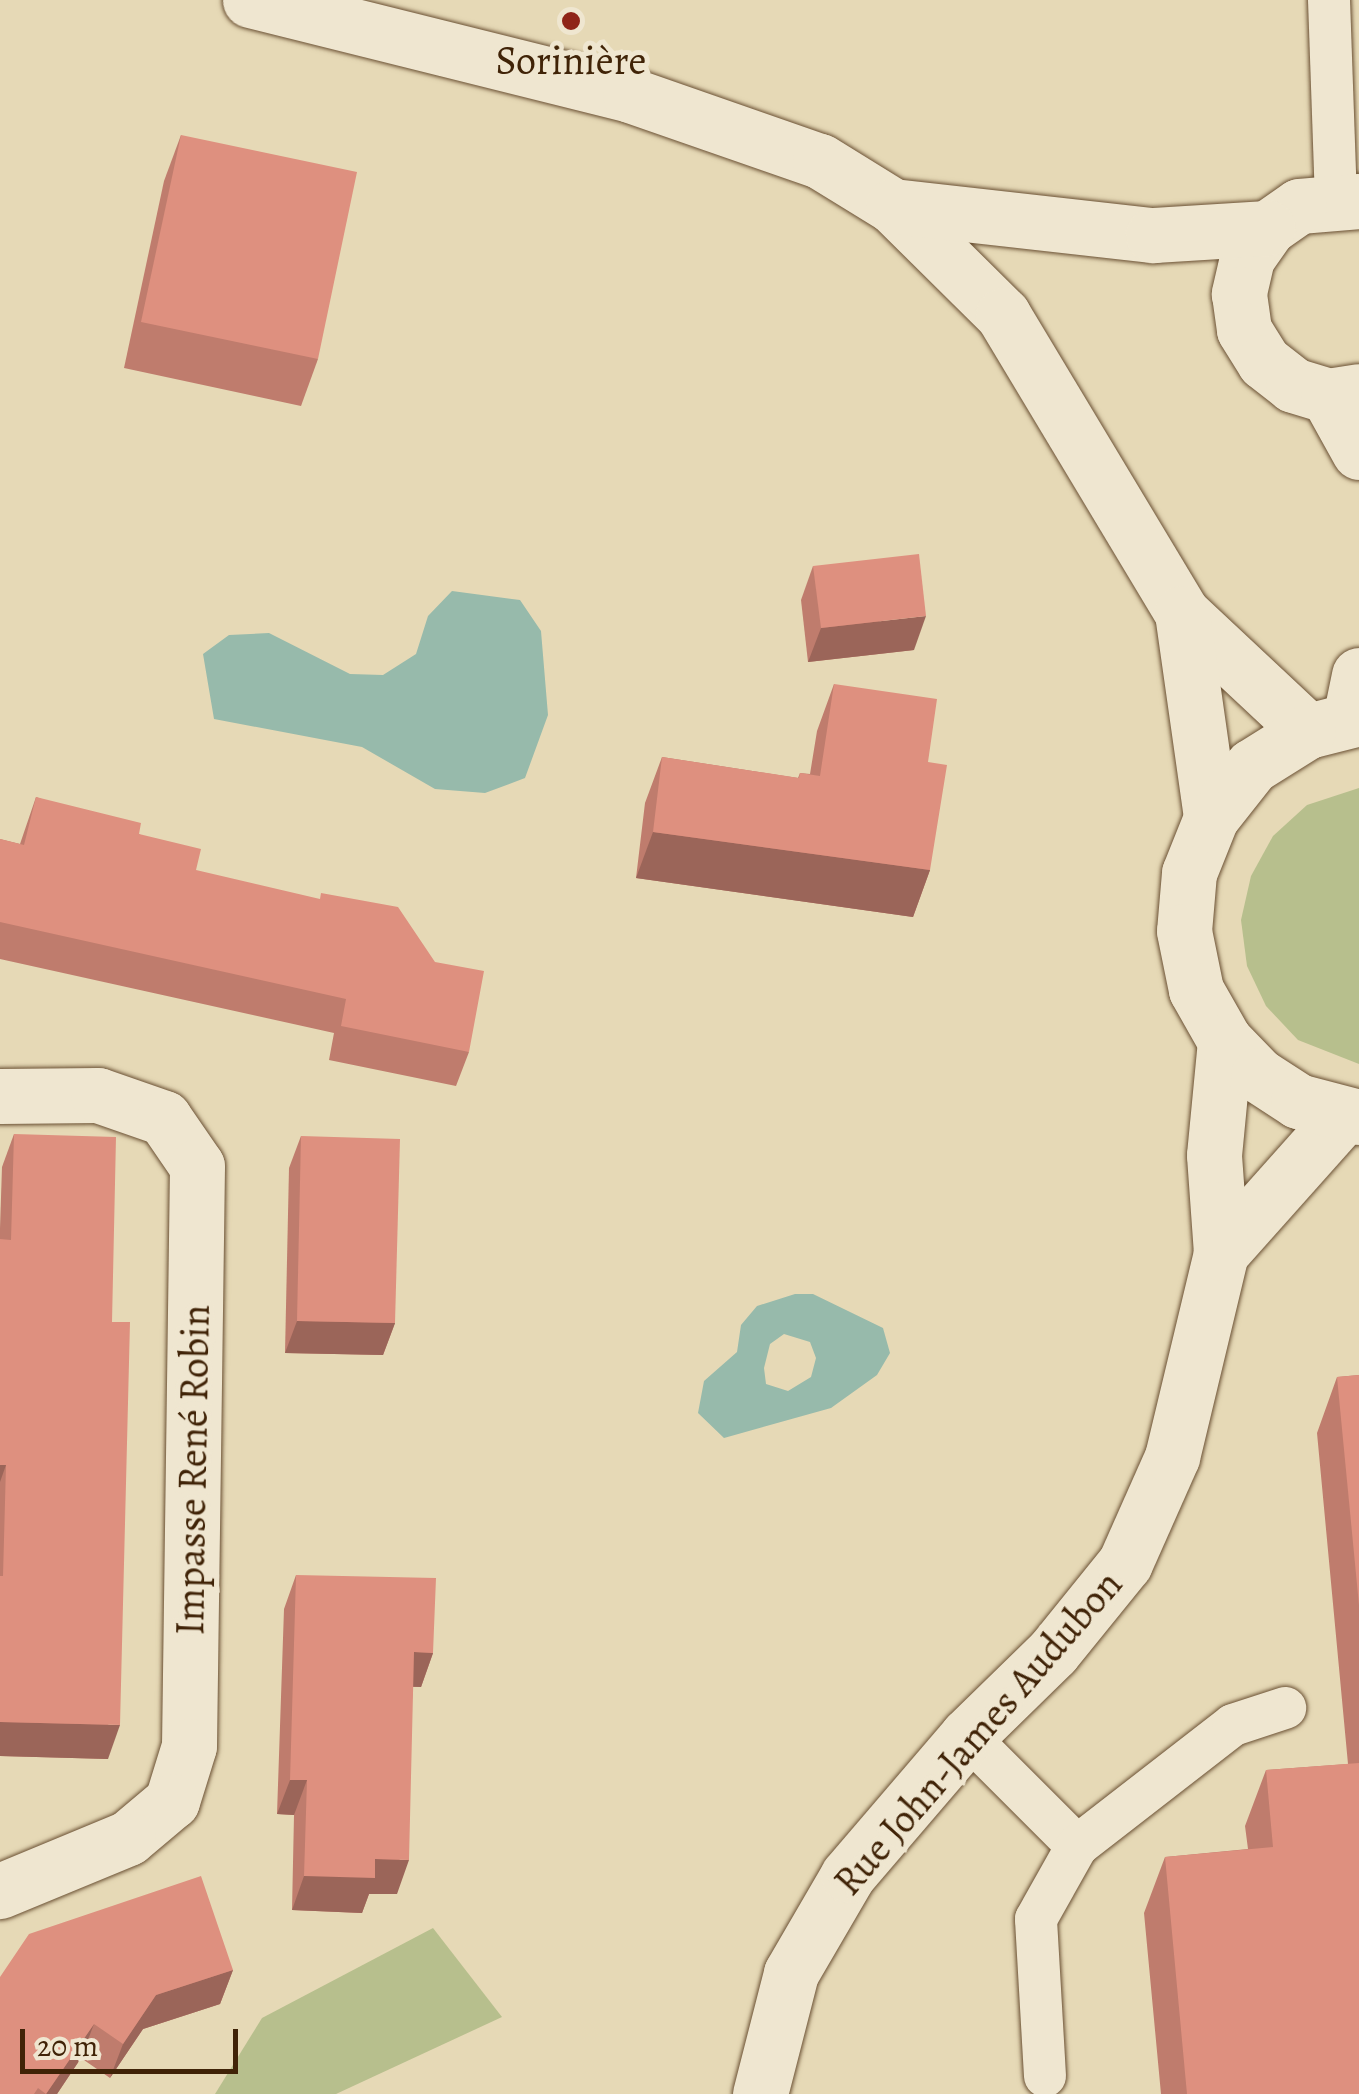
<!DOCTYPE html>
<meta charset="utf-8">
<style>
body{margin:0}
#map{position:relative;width:1359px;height:2094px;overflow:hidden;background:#e6d9b6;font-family:Alegreya,serif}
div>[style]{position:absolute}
.green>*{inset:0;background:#b7bf8d}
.water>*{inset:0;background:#97baab}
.roads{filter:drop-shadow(0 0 2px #6a5033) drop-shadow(0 0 2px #6a5033)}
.lane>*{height:42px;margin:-21px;padding:0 21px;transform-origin:21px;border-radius:21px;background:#efe6d0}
.street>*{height:55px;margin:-27.5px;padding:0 27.5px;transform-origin:27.5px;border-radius:27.5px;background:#efe6d0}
.secondary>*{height:55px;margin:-27.5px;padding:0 27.5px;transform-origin:27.5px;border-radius:27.5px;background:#efe6d0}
.wall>*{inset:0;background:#bf7c6d}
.shaded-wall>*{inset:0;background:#9b6559}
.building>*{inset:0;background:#de907f}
.dots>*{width:28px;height:28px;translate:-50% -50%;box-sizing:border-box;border:5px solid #efe6d0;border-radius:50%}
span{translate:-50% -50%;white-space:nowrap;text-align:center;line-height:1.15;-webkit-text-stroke:10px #efe6d0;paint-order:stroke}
.poi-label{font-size:40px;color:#402307}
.street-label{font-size:40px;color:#402307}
.scale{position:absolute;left:20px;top:2029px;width:218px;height:45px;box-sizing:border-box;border:5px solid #402307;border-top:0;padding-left:12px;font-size:30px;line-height:35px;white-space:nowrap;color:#402307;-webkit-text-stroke:8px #efe6d0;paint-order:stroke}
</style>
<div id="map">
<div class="green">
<i style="clip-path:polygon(1359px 788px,1359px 1064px,1298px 1040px,1266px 1006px,1247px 966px,1241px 920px,1251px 876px,1273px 836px,1307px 805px)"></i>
<i style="clip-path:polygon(433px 1928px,502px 2017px,336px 2094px,215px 2094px,262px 2018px)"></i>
</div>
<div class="water">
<i style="clip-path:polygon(452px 591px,520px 600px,541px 631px,548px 715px,525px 778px,485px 793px,435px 789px,362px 747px,214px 719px,203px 654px,229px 635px,269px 633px,350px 674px,383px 675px,416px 654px,428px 616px)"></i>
<i style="clip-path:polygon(evenodd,795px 1294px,813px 1294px,883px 1328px,890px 1353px,877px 1375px,831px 1408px,724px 1438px,698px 1413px,704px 1381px,737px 1352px,741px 1325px,757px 1306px,795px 1294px,784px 1334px,810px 1342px,816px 1358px,811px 1377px,788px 1391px,766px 1384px,764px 1368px,770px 1344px,784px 1334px)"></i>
</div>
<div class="roads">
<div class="lane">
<i style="left:1329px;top:0;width:198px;rotate:88deg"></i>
<i style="left:967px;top:1736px;width:156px;rotate:45deg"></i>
<i style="left:1045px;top:2076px;width:157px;rotate:-93.3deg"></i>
<i style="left:1036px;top:1919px;width:84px;rotate:-60.7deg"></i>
<i style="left:1077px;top:1846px;width:197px;rotate:-37.8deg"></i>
<i style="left:1233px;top:1725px;width:55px;rotate:-18.1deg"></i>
</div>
<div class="street">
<i style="left:250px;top:0;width:392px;rotate:14deg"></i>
<i style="left:630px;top:95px;width:201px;rotate:19.2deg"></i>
<i style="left:820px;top:161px;width:86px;rotate:31.7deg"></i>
<i style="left:893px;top:206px;width:155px;rotate:44.7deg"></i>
<i style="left:1003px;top:315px;width:348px;rotate:59deg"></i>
<i style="left:1182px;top:613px;width:173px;rotate:43.1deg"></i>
<i style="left:1359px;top:201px;width:60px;rotate:175.2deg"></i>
<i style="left:1299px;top:206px;width:38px;rotate:145deg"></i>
<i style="left:1268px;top:228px;width:37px;rotate:125deg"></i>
<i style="left:1247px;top:258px;width:37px;rotate:103deg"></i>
<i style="left:1239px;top:294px;width:36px;rotate:82deg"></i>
<i style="left:1244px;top:330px;width:38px;rotate:58deg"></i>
<i style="left:1264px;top:362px;width:37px;rotate:38deg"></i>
<i style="left:1293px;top:385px;width:37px;rotate:17deg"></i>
<i style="left:1328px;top:396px;width:31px;rotate:-9deg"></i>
<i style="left:893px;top:206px;width:262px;rotate:6.4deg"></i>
<i style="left:1153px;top:235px;width:115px;rotate:-3.5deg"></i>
<i style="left:1328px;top:396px;width:64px;rotate:61deg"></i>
<i style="left:1182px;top:613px;width:207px;rotate:81.9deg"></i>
<i style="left:1350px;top:719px;width:45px;rotate:-78.4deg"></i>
<i style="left:0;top:1096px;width:98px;rotate:-0.6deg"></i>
<i style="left:98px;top:1095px;width:70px;rotate:19.2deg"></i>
<i style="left:164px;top:1118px;width:58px;rotate:55.5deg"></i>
<i style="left:197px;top:1166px;width:580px;rotate:90.79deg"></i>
<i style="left:189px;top:1746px;width:58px;rotate:107.2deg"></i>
<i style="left:172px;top:1801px;width:57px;rotate:139.9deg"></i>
<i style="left:128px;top:1838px;width:139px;rotate:157.5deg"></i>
<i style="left:1221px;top:1253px;width:183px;rotate:-48.3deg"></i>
<i style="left:760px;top:2094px;width:125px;rotate:-75.6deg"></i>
<i style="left:791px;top:1973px;width:113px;rotate:-59.8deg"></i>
<i style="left:848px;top:1875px;width:183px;rotate:-49.4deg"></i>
<i style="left:967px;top:1736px;width:120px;rotate:-44.3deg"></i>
<i style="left:1053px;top:1652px;width:114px;rotate:-51deg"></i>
<i style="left:1125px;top:1563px;width:116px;rotate:-66.1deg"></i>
<i style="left:1172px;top:1457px;width:210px;rotate:-76.5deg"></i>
<i style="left:1221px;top:1253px;width:98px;rotate:-94.1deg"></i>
<i style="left:1214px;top:1155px;width:115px;rotate:-84.5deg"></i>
</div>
<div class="secondary">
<i style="left:1359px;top:718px;width:53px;rotate:165.7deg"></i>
<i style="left:1308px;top:731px;width:66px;rotate:148deg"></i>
<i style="left:1252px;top:766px;width:66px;rotate:128.3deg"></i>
<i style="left:1211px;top:818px;width:59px;rotate:111.8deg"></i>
<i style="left:1189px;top:873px;width:58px;rotate:94.9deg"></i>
<i style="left:1184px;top:931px;width:60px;rotate:78.5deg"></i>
<i style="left:1196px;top:990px;width:59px;rotate:60.4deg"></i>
<i style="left:1225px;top:1041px;width:47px;rotate:45.9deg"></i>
<i style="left:1258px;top:1075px;width:48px;rotate:33deg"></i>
<i style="left:1298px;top:1101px;width:63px;rotate:14.7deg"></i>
</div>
</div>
<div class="wall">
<i style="clip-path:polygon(181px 135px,318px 359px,301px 406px,124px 368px,164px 181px)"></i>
<i style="clip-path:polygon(813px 566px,914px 650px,808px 662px,801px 600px)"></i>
<i style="clip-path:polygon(834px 684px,928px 762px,930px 870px,913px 917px,636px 878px,645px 803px,662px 757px,798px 778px,800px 773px,810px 774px,817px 731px)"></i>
<i style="clip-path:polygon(36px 797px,139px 834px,469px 1052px,456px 1086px,329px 1060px,334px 1033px,0 959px,0 839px,20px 844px)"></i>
<i style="clip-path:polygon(14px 1134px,112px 1322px,108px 1759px,0 1756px,0 1228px,2px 1167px)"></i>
<i style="clip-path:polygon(301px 1136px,395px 1323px,383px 1355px,285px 1353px,289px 1168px)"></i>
<i style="clip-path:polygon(1359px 1375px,1359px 2094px,1161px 2094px,1144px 1913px,1165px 1857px,1248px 1849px,1245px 1826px,1266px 1770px,1348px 1764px,1317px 1433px,1337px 1377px)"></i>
<i style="clip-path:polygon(296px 1575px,433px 1653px,421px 1687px,413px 1687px,397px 1894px,369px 1894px,362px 1913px,292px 1910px,294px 1815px,277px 1814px,284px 1609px)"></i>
<i style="clip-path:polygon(233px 1970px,220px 2004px,143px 2029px,110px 2078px,81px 2058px,57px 2094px,0 2094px,0 1977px)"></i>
</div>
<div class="shaded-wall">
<i style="clip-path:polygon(926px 616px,914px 650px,808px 662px,821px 628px)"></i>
<i style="clip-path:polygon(653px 832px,930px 870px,913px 917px,636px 878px)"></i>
<i style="clip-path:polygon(297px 1321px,395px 1323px,383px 1355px,285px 1353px)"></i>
<i style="clip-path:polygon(0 1465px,6px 1465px,0 1482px)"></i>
<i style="clip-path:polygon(414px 1652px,433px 1653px,421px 1687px,401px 1686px)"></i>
<i style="clip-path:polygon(0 1722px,120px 1725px,108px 1759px,0 1756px)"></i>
<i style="clip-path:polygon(290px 1780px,307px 1780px,294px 1815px,277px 1814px)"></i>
<i style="clip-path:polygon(375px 1859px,409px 1860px,397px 1894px,369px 1894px,362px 1913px,292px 1910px,304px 1876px)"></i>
<i style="clip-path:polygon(233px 1970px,220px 2004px,143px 2029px,110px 2078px,123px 2044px,156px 1995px)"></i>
<i style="clip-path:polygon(94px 2024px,81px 2058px,57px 2094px,46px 2094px)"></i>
</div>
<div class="building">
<i style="clip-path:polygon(181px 135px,357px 172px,318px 359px,141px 322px)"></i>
<i style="clip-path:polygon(919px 554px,926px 616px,821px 628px,813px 566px)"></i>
<i style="clip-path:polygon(834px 684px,937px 699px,928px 762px,947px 765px,930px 870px,653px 832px,662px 757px,799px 778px,800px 773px,820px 776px)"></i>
<i style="clip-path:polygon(36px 797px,141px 823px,139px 834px,201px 849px,196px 870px,320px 899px,321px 893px,398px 907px,435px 962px,484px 971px,469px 1052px,341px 1026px,346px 999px,0 922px,0 839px,24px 845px)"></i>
<i style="clip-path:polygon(14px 1134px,116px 1137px,112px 1322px,130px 1322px,120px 1725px,0 1722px,0 1576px,3px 1576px,6px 1465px,0 1465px,0 1239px,11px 1240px)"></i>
<i style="clip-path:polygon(301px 1136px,400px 1139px,395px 1323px,297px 1321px)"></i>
<i style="clip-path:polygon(1359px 1375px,1359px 1605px,1337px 1377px)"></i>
<i style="clip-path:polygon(296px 1575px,436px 1578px,433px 1653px,414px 1652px,409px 1860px,375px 1859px,375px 1878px,304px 1876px,307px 1780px,290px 1780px)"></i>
<i style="clip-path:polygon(1359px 1763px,1359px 2094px,1187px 2094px,1165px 1857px,1273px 1847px,1266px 1770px)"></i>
<i style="clip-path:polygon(201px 1876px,233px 1970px,156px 1995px,123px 2044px,94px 2024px,46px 2094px,38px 2088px,34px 2094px,0 2094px,0 1977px,29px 1934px)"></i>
</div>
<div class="dots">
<i style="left:571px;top:21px;background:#8f2418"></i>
</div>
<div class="poi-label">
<span style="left:571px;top:61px">Sorinière</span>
</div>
<div class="street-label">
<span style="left:193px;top:1470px;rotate:-89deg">Impasse René Robin</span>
<span style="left:978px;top:1733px;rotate:-49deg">Rue John-James Audubon</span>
</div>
<div class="scale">20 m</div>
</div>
